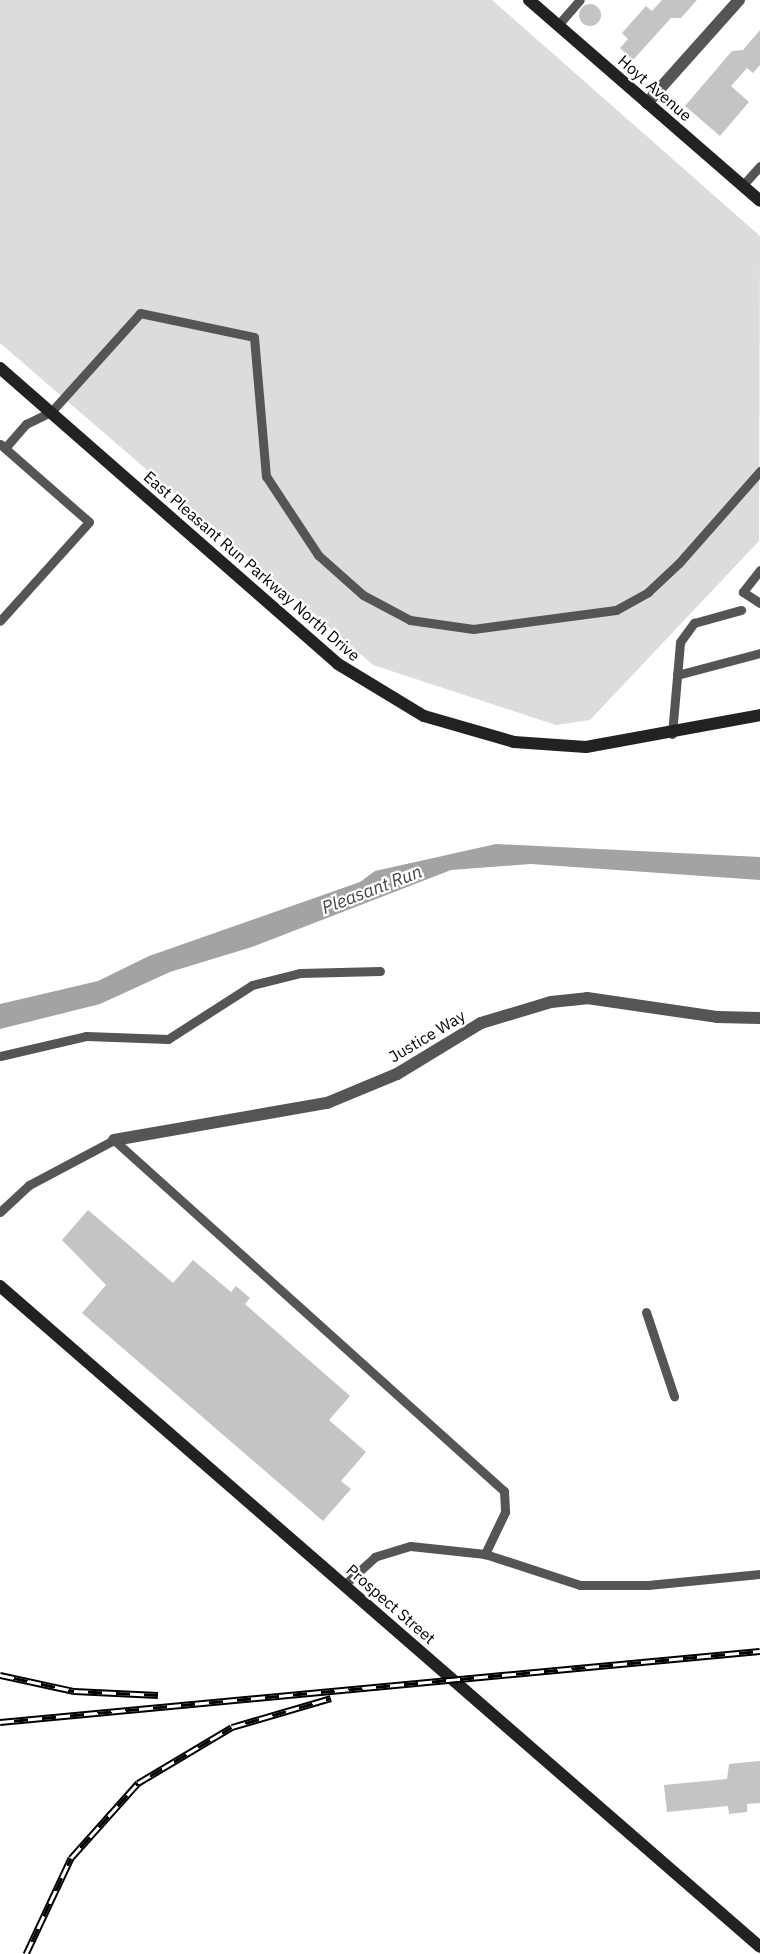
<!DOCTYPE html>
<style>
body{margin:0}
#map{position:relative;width:760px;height:1954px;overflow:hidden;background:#fff;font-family:"IBM Plex Sans",sans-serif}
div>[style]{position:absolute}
.green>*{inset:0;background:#dcdcdc}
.water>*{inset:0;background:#a3a3a3}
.building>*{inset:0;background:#c4c4c4}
.round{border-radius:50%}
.lane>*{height:9px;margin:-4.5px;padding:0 4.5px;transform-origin:4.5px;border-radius:4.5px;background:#555}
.street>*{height:12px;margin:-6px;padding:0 6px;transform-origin:6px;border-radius:6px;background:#555}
.secondary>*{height:12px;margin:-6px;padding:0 6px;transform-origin:6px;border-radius:6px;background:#222}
.rail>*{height:7px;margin-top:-3.5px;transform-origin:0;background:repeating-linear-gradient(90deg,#fff 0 14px,#000 0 28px);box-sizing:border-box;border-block:2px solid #000}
span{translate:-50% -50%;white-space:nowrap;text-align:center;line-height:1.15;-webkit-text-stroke:4.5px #fff;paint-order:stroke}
.street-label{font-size:16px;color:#000}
.water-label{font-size:18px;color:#444;font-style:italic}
</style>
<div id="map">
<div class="green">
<i style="clip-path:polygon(0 0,492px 0,760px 236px,759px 541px,590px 720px,556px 725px,373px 665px,0 343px)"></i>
</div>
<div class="water">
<i style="clip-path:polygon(496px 844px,760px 857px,760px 880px,531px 864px,451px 870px,252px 947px,170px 972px,100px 1004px,0 1029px,0 1004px,98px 981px,149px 956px,360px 882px,375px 871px)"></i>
</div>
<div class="building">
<i style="clip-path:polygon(662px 0,697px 0,681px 18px,671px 18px,633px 60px,620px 48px,628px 39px,622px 33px,646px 6px,652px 11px)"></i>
<i class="round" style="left:579px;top:4px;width:22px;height:22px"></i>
<i style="clip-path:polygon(760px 30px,760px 65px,753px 73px,747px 68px,731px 86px,749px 102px,720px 136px,685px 106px,732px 51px,743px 50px)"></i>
<i style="clip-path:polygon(88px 1210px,173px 1283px,193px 1260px,231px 1292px,236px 1286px,250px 1298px,245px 1304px,350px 1396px,329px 1420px,366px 1452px,341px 1481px,351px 1489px,323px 1521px,82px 1313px,106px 1285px,62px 1240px)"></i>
<i style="clip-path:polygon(760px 1761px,760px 1803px,747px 1804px,747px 1812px,729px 1814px,728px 1806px,667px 1812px,664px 1785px,727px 1779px,729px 1764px)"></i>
</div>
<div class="lane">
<i style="left:558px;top:25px;width:33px;rotate:-49deg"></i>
<i style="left:742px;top:186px;width:27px;rotate:-48deg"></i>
<i style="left:0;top:444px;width:118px;rotate:41.2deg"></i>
<i style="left:89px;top:522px;width:133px;rotate:132deg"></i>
<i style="left:5px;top:448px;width:32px;rotate:-49deg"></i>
<i style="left:26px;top:424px;width:28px;rotate:-26deg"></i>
<i style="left:51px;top:412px;width:133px;rotate:-48deg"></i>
<i style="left:140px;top:313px;width:116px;rotate:11.9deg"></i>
<i style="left:254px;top:337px;width:140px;rotate:85.1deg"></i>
<i style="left:266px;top:476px;width:95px;rotate:56.6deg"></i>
<i style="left:318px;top:555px;width:60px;rotate:41.6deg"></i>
<i style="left:363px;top:595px;width:53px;rotate:28deg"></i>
<i style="left:410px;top:620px;width:64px;rotate:8.1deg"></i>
<i style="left:473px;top:629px;width:144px;rotate:-7.6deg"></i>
<i style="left:616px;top:610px;width:37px;rotate:-29deg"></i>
<i style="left:648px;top:592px;width:42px;rotate:-43.1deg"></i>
<i style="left:679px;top:563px;width:123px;rotate:-48.6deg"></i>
<i style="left:760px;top:570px;width:28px;rotate:128deg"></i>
<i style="left:743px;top:592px;width:20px;rotate:33deg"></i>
<i style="left:677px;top:675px;width:86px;rotate:-14.8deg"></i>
<i style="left:672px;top:734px;width:92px;rotate:-85deg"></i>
<i style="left:680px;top:642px;width:24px;rotate:-54deg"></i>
<i style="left:694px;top:623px;width:49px;rotate:-15.5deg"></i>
<i style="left:0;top:1056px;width:88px;rotate:-13.1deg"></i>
<i style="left:86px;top:1036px;width:82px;rotate:2.1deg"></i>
<i style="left:168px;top:1039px;width:100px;rotate:-32.7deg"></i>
<i style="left:252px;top:985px;width:49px;rotate:-14deg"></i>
<i style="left:300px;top:973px;width:80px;rotate:-1.4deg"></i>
<i style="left:0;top:1212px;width:40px;rotate:-43deg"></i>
<i style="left:29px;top:1185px;width:96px;rotate:-27.9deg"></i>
<i style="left:114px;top:1140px;width:525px;rotate:41.99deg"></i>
<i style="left:504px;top:1491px;width:21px;rotate:87deg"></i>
<i style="left:505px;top:1512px;width:47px;rotate:115.5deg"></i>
<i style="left:485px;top:1554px;width:75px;rotate:-173.9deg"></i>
<i style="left:410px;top:1546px;width:37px;rotate:163deg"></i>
<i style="left:375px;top:1557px;width:42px;rotate:137.9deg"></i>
<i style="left:646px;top:1312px;width:89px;rotate:71.6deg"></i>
<i style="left:485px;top:1554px;width:100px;rotate:18.1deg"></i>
<i style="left:580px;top:1585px;width:68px"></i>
<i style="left:648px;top:1585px;width:113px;rotate:-5.6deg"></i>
</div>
<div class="street">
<i style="left:647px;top:103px;width:138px;rotate:-48.2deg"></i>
<i style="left:114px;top:1140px;width:216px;rotate:-9.9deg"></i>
<i style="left:327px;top:1103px;width:76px;rotate:-22.5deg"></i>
<i style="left:397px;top:1074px;width:98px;rotate:-31.3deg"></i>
<i style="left:481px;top:1023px;width:73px;rotate:-16.7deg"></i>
<i style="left:551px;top:1002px;width:36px;rotate:-6deg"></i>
<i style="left:587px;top:998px;width:131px;rotate:8.3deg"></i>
<i style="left:717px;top:1017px;width:43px;rotate:1.3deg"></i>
</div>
<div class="secondary">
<i style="left:529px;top:0;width:306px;rotate:41deg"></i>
<i style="left:0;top:368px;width:449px;rotate:41.2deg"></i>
<i style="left:338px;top:664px;width:100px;rotate:31.2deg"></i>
<i style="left:424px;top:716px;width:94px;rotate:16.1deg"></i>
<i style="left:514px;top:742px;width:72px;rotate:4deg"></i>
<i style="left:586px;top:747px;width:177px;rotate:-10.4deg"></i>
<i style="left:0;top:1286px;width:1007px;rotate:41.01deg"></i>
</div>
<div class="rail">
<i style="left:0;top:1675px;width:76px;rotate:12.2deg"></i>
<i style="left:74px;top:1691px;width:84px;rotate:2.7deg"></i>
<i style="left:0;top:1722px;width:763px;rotate:-5.34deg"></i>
<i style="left:26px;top:1954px;width:106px;rotate:-64.9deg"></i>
<i style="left:71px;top:1858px;width:101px;rotate:-48.2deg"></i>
<i style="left:138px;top:1783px;width:109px;rotate:-30.8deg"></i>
<i style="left:232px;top:1727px;width:103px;rotate:-16.3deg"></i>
</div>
<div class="street-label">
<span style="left:655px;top:88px;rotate:41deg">Hoyt Avenue</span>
<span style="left:252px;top:566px;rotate:41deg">East Pleasant Run Parkway North Drive</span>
<span style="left:427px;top:1036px;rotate:-31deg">Justice Way</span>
<span style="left:391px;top:1604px;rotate:41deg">Prospect Street</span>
</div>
<div class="water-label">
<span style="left:372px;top:890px;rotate:-21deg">Pleasant Run</span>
</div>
</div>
